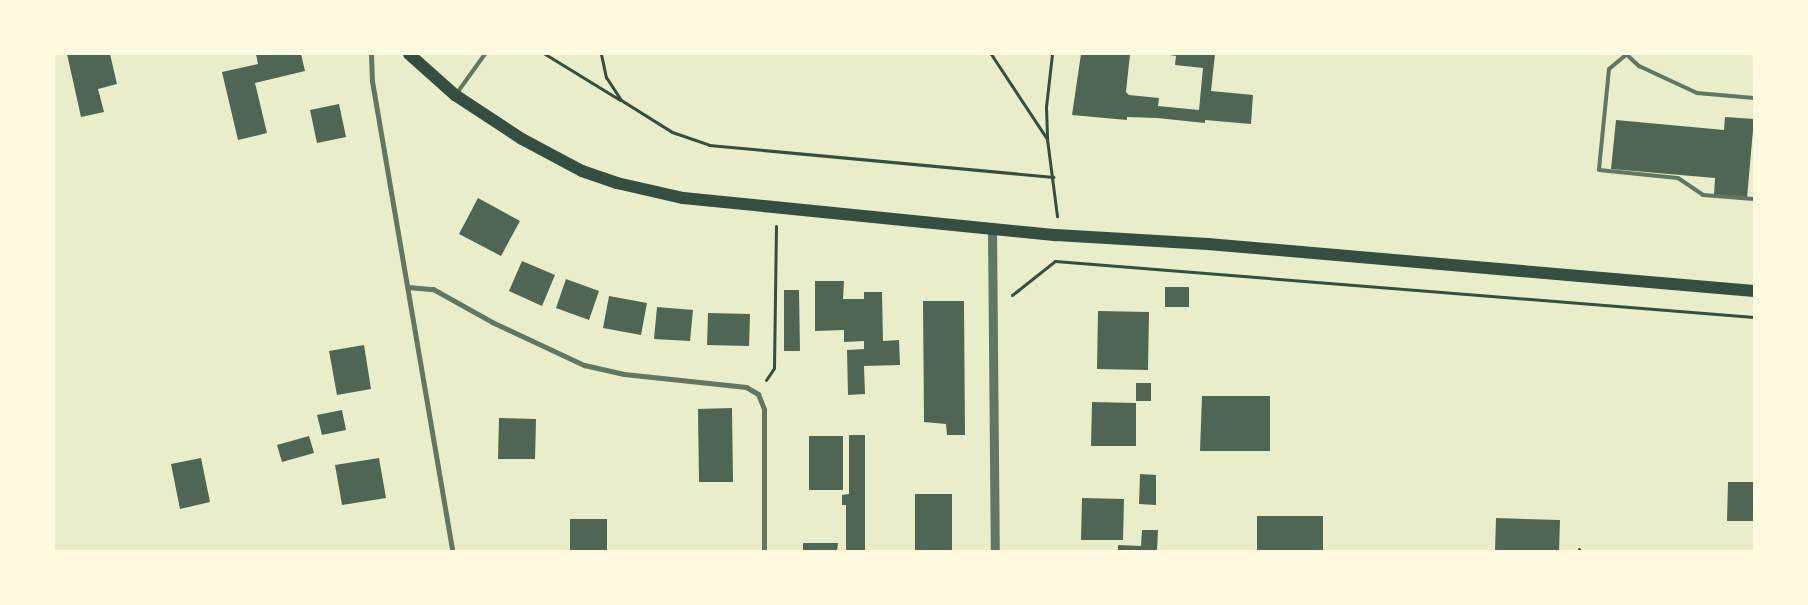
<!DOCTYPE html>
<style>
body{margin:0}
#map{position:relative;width:1808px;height:605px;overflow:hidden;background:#e9edc9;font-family:Mulish,sans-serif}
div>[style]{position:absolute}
.building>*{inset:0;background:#4f6655}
.path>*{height:3px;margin:-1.5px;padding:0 1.5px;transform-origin:1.5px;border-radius:1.5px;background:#344e41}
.service>*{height:4px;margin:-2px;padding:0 2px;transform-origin:2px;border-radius:2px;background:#617663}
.minor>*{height:5px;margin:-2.5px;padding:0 2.5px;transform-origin:2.5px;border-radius:2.5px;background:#617663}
.tertiary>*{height:9px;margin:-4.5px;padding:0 4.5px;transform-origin:4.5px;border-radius:4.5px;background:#617663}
.primary>*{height:12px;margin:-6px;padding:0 6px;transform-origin:6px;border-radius:6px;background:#344e41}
span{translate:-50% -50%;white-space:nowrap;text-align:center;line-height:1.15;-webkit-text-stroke:4.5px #fefae0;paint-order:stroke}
.frame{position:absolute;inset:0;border:55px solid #fefae0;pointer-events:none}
</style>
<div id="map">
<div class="building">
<i style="clip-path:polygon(67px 54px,110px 54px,117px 84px,98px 89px,104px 112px,81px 117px)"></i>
<i style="clip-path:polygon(256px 54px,301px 54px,305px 71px,255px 83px,267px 133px,238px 140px,222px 72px,258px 64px)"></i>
<i style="clip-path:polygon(1081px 54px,1130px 54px,1126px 92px,1129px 95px,1159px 98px,1158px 106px,1199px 110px,1203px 68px,1175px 65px,1176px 56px,1163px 54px,1215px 54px,1211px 91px,1253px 95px,1251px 124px,1205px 120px,1205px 123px,1157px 118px,1127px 117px,1127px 120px,1072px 115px)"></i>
<i style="clip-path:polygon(339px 104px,346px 137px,317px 143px,310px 110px)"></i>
<i style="clip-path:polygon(1725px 117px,1754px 119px,1747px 198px,1714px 195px,1715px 178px,1611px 169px,1616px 120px,1724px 130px)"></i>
<i style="clip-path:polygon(478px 198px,520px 221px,501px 256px,459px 234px)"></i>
<i style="clip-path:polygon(522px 261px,555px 275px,542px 306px,509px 291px)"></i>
<i style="clip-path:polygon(566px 279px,599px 291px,589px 320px,556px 308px)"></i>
<i style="clip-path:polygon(815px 281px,844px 281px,843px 299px,864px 299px,864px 292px,882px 292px,883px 341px,899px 340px,900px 365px,864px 366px,865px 394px,848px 395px,847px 350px,864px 349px,864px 341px,844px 342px,844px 330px,815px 331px)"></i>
<i style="clip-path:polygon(1165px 287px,1189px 287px,1189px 307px,1165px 307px)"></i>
<i style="clip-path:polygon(784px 290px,799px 290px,800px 351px,784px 351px)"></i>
<i style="clip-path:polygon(609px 296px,647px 303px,641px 335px,603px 328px)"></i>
<i style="clip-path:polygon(923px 301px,964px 301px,965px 435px,947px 435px,946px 424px,924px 422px)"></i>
<i style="clip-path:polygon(657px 307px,693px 310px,690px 341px,654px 339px)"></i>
<i style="clip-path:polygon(1098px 311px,1149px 312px,1148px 370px,1097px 369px)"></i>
<i style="clip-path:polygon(708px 313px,750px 314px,749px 346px,707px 345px)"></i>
<i style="clip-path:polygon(364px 345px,371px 389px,337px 395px,329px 351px)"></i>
<i style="clip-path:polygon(1136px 383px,1151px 383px,1151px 401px,1136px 401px)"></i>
<i style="clip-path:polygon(1202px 396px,1270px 396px,1270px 451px,1200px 451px)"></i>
<i style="clip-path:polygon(1092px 402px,1136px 403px,1136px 446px,1091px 446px)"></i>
<i style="clip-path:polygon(732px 408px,733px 482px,699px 482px,698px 409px)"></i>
<i style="clip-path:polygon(342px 410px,346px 430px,322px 435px,317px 415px)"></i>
<i style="clip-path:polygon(499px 418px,536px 419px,535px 459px,498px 459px)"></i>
<i style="clip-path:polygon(849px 435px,865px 435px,865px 551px,846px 551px,846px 505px,842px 505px,842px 495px,849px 494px)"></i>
<i style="clip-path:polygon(309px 436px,314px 453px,282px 462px,277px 445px)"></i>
<i style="clip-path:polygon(809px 436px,843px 436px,843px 490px,809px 490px)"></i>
<i style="clip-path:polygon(201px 458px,210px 502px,180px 509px,171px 464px)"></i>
<i style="clip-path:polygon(379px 458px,386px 498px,342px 505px,335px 465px)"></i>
<i style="clip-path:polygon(1140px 474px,1156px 475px,1156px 505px,1139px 504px)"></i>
<i style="clip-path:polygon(1728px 482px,1754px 482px,1754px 521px,1727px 521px)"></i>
<i style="clip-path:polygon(915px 494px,952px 494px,952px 551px,915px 551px)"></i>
<i style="clip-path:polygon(1082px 498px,1124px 499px,1123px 540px,1081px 540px)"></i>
<i style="clip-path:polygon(1257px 516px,1323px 516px,1323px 551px,1257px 551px)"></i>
<i style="clip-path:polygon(1496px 518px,1560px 520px,1559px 551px,1495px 551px)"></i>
<i style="clip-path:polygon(570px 519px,607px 519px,607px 551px,570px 551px)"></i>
<i style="clip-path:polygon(1142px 530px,1158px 530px,1157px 551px,1118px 551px,1118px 545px,1141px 546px)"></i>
<i style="clip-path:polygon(803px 543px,838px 543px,837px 551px,803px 551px)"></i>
</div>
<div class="path">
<i style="left:545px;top:54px;width:88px;rotate:31.5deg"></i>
<i style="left:601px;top:54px;width:24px;rotate:78deg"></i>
<i style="left:606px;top:77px;width:27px;rotate:57deg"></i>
<i style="left:621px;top:100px;width:60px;rotate:32.1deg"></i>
<i style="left:672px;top:132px;width:39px;rotate:19deg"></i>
<i style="left:709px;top:145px;width:346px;rotate:5.3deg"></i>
<i style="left:991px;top:54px;width:102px;rotate:56.6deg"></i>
<i style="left:1052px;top:54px;width:53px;rotate:96.5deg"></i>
<i style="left:1046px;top:107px;width:32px;rotate:88deg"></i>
<i style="left:1047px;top:139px;width:78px;rotate:82.6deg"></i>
<i style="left:1012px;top:295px;width:55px;rotate:-38.3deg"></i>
<i style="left:1055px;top:261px;width:701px;rotate:4.58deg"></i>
<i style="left:766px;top:380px;width:14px;rotate:-56deg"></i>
<i style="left:774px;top:368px;width:142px;rotate:-89.2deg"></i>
<i style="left:1579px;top:551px;width:2px;rotate:-90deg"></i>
</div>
<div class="service">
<i style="left:1626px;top:54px;width:18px;rotate:43deg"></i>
<i style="left:1639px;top:66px;width:64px;rotate:25deg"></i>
<i style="left:1697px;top:93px;width:57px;rotate:5deg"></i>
<i style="left:1627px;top:54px;width:23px;rotate:140deg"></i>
<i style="left:1609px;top:69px;width:101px;rotate:95.7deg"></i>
<i style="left:1599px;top:170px;width:79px;rotate:5.8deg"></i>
<i style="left:1678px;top:178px;width:30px;rotate:34deg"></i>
<i style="left:1703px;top:195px;width:51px;rotate:4.5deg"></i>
<i style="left:457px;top:93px;width:48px;rotate:-54.3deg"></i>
</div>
<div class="minor">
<i style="left:371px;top:54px;width:27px;rotate:88deg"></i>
<i style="left:372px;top:81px;width:477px;rotate:80.3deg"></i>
<i style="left:408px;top:287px;width:25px;rotate:5deg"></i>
<i style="left:433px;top:289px;width:68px;rotate:29.2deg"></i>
<i style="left:492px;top:322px;width:102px;rotate:25.1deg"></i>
<i style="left:584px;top:365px;width:41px;rotate:12.7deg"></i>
<i style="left:624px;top:374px;width:123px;rotate:6.1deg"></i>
<i style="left:746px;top:387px;width:14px;rotate:30deg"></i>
<i style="left:758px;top:394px;width:16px;rotate:68deg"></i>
<i style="left:764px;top:409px;width:142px;rotate:90deg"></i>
</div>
<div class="tertiary">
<i style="left:992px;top:229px;width:322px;rotate:89.5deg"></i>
</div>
<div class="primary">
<i style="left:409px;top:54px;width:62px;rotate:41.7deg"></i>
<i style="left:455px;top:95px;width:80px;rotate:33.3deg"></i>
<i style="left:522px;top:139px;width:68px;rotate:28.1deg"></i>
<i style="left:582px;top:171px;width:37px;rotate:19deg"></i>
<i style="left:617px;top:183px;width:68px;rotate:12.8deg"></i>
<i style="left:683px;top:198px;width:375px;rotate:5.7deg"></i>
<i style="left:1056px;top:235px;width:152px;rotate:3.4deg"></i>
<i style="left:1208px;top:244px;width:548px;rotate:4.92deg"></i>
</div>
<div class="frame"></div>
</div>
